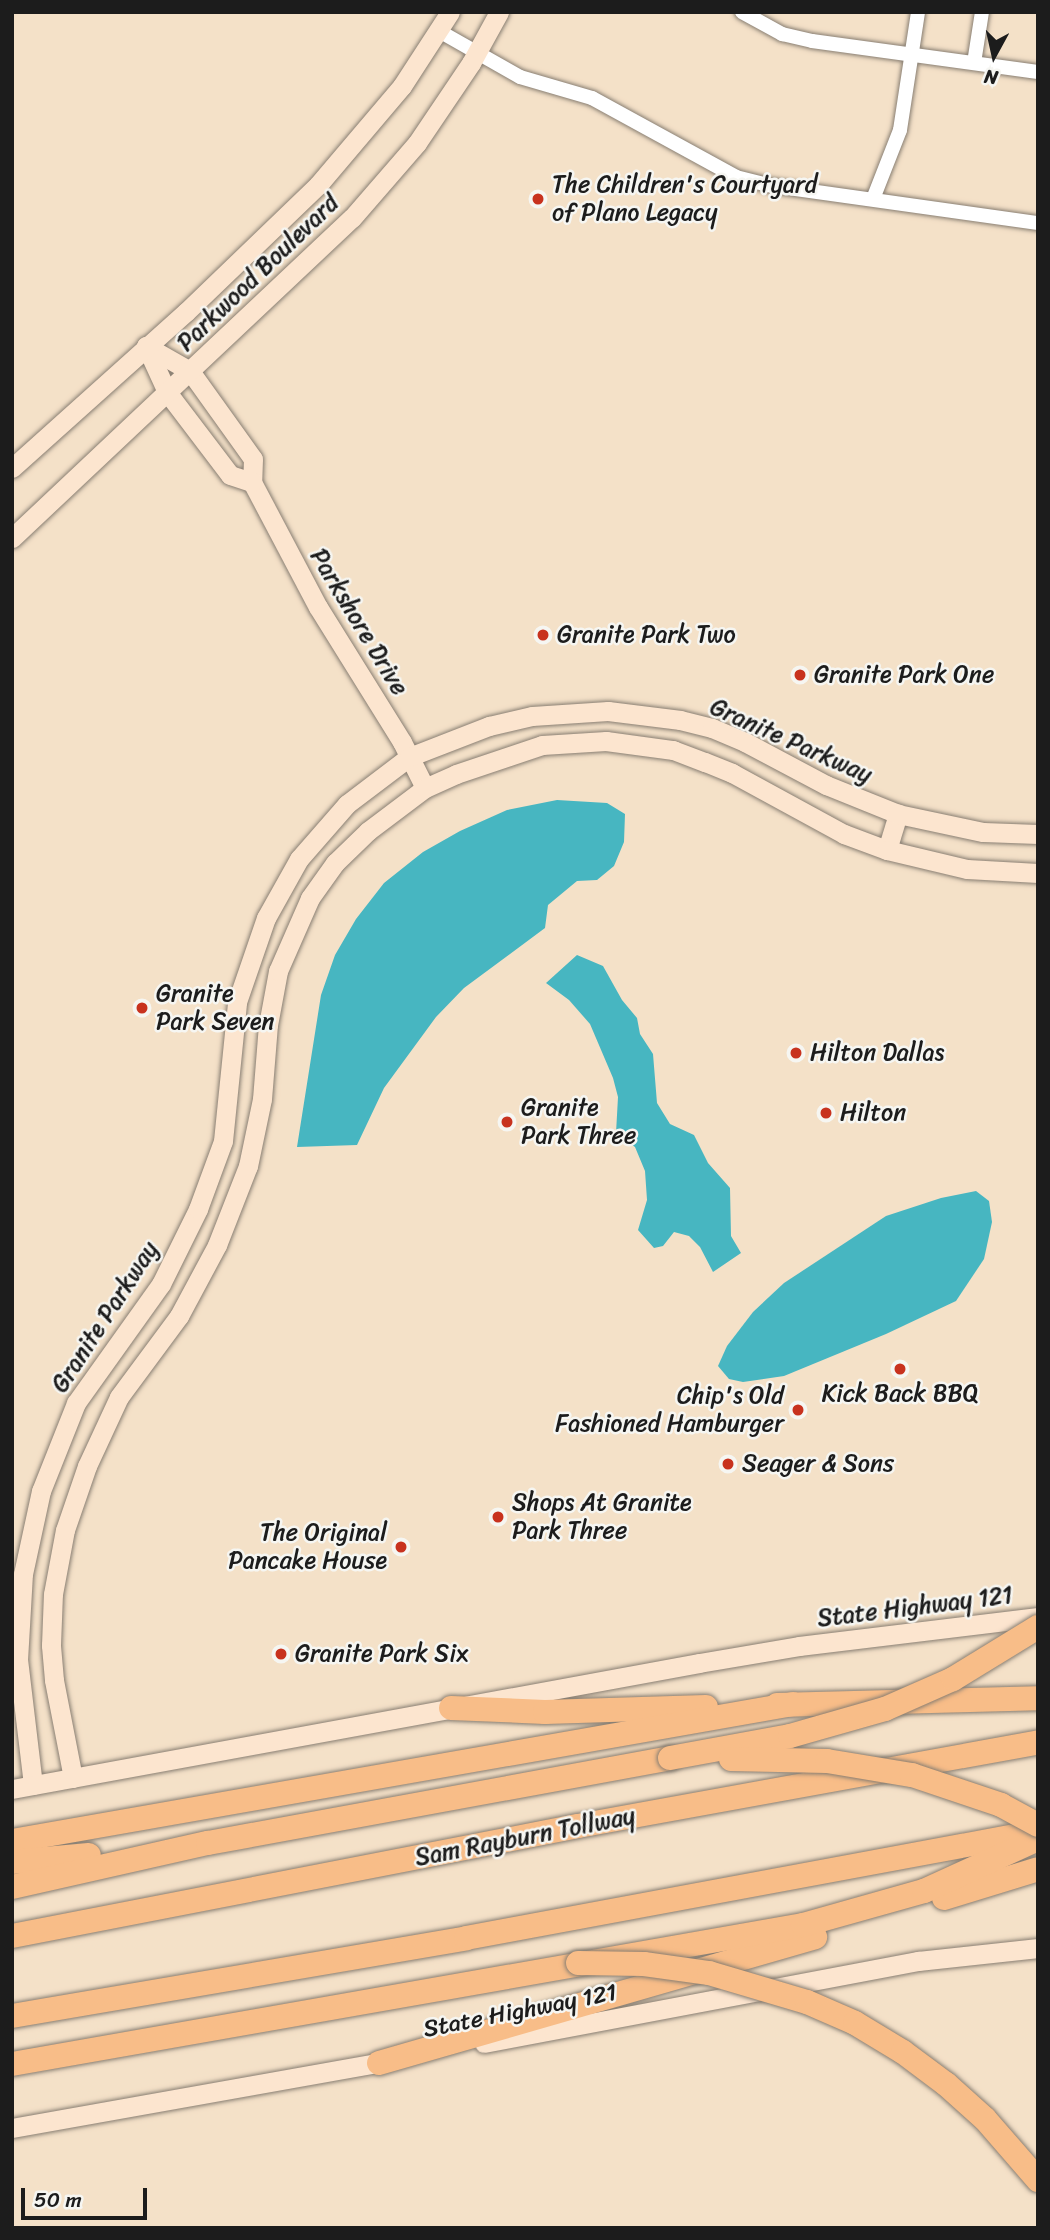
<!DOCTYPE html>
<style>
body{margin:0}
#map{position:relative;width:1050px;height:2240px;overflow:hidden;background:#f4e1c8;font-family:Sriracha,sans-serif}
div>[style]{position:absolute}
.water>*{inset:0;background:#47b6c1}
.roads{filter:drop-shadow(0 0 2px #887e72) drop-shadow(0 0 2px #887e72)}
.street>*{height:14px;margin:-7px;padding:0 7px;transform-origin:7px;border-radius:7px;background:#fff}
.secondary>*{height:19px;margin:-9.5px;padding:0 9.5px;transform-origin:9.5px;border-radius:9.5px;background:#fce5cf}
.highway>*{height:24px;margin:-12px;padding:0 12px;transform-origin:12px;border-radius:12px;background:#f8bd88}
.bridges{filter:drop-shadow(0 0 2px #887e72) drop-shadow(0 0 2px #887e72)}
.highway-bridge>*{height:24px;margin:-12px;padding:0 12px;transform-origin:12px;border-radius:12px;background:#f8bd88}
.dots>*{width:19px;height:19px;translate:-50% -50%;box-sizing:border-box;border:4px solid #f6f6f2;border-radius:50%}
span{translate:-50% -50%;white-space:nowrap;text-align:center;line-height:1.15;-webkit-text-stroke:5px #f6f6f2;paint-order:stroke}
.poi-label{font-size:24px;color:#1c1c1c}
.left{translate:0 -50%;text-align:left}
.right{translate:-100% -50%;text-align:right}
.street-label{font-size:24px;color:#1c1c1c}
.frame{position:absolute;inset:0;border:14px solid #1c1c1c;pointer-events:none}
.north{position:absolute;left:959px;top:21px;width:70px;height:70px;-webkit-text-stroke:5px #f6f6f2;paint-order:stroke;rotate:188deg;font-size:19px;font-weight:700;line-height:28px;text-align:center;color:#1c1c1c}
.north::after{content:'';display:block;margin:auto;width:24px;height:32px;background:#1c1c1c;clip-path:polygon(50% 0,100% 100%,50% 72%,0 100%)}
.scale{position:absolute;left:21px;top:2188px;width:126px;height:32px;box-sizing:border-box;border:4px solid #1c1c1c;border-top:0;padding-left:9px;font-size:21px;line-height:24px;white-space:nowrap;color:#1c1c1c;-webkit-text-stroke:5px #f6f6f2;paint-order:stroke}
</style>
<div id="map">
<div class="water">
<i style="clip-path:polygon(557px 800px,607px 803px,625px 814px,624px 842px,614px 866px,597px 880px,577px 881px,548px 905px,545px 928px,464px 988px,436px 1017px,384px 1088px,357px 1145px,297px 1147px,321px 995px,335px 955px,356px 919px,384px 883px,423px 852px,460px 831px,507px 810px)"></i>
<i style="clip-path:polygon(577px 955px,603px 966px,622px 1000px,637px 1018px,640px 1034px,653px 1054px,657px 1103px,670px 1124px,694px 1135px,708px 1163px,730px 1188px,731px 1236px,741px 1253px,713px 1272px,700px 1247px,689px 1236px,674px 1232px,663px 1246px,654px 1248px,638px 1230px,647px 1200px,645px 1171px,635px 1147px,616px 1133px,618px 1097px,613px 1078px,590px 1024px,569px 1000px,546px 983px)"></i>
<i style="clip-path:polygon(976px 1191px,989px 1201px,992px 1222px,984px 1259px,956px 1301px,886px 1334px,784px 1376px,743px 1382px,729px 1379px,718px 1366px,727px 1346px,753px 1312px,784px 1283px,886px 1216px,941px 1198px)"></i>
</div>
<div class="roads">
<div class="street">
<i style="left:742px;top:12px;width:46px;rotate:28.8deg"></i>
<i style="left:782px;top:34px;width:31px;rotate:13deg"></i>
<i style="left:812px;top:41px;width:228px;rotate:7.8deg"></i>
<i style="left:439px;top:31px;width:93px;rotate:29.6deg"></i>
<i style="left:520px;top:77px;width:75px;rotate:16.3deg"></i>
<i style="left:592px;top:98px;width:164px;rotate:28.7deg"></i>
<i style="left:736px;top:177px;width:32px;rotate:14deg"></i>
<i style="left:767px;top:185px;width:274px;rotate:8deg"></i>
<i style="left:974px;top:63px;width:52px;rotate:-81.1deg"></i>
<i style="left:873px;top:199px;width:74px;rotate:-68.6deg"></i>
<i style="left:900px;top:130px;width:119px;rotate:-81.3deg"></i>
</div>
<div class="secondary">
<i style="left:146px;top:346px;width:51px;rotate:29.6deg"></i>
<i style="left:190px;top:371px;width:108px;rotate:54.4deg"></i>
<i style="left:253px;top:459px;width:23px;rotate:92deg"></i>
<i style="left:252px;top:482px;width:141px;rotate:62.2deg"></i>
<i style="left:318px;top:607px;width:159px;rotate:58.1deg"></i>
<i style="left:402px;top:742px;width:51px;rotate:63.4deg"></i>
<i style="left:146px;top:346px;width:51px;rotate:65.5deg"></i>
<i style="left:167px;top:392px;width:104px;rotate:52.8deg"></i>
<i style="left:230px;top:475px;width:23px;rotate:18deg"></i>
<i style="left:12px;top:468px;width:234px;rotate:-41.9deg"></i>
<i style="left:186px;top:312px;width:183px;rotate:-43.9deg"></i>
<i style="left:318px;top:185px;width:130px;rotate:-49.7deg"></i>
<i style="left:402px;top:86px;width:88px;rotate:-57deg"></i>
<i style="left:12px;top:538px;width:467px;rotate:-43.3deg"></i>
<i style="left:352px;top:218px;width:99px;rotate:-49.1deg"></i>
<i style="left:417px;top:143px;width:97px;rotate:-56deg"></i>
<i style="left:471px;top:63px;width:58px;rotate:-61.2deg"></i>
<i style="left:887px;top:850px;width:38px;rotate:-73deg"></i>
<i style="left:73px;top:1778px;width:100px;rotate:-101deg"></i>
<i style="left:54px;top:1680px;width:35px;rotate:-95deg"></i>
<i style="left:51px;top:1645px;width:51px;rotate:-87.8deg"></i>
<i style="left:53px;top:1594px;width:65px;rotate:-79.4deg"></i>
<i style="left:65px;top:1530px;width:68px;rotate:-71deg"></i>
<i style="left:87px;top:1466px;width:76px;rotate:-65.1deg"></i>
<i style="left:119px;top:1397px;width:101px;rotate:-53.5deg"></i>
<i style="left:179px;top:1316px;width:81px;rotate:-61.8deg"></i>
<i style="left:217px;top:1245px;width:85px;rotate:-68.6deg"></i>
<i style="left:248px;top:1166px;width:68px;rotate:-78.2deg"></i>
<i style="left:262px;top:1099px;width:74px;rotate:-85.4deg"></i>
<i style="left:268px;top:1025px;width:55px;rotate:-79.5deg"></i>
<i style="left:278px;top:971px;width:80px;rotate:-66.3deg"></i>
<i style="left:310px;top:898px;width:43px;rotate:-54.5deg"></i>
<i style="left:335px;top:863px;width:46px;rotate:-44.1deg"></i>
<i style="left:368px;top:831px;width:71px;rotate:-37deg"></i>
<i style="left:425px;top:788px;width:34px;rotate:-24deg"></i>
<i style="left:456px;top:774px;width:91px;rotate:-18.6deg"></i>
<i style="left:542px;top:745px;width:64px;rotate:-3.6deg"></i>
<i style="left:606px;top:741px;width:68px;rotate:7.7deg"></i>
<i style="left:673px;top:750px;width:34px;rotate:21deg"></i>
<i style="left:705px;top:762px;width:29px;rotate:22deg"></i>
<i style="left:732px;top:773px;width:128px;rotate:28.6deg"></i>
<i style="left:844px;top:834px;width:46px;rotate:20.4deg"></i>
<i style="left:887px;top:850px;width:82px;rotate:13.4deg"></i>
<i style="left:967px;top:869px;width:71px;rotate:3.2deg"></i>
<i style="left:33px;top:1785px;width:126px;rotate:-96.8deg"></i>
<i style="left:18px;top:1660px;width:86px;rotate:-86.7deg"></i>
<i style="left:23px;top:1574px;width:85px;rotate:-77.8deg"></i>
<i style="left:41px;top:1491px;width:95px;rotate:-68.3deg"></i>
<i style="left:76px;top:1403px;width:146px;rotate:-54.5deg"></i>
<i style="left:161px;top:1284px;width:84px;rotate:-63.7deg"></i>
<i style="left:198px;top:1209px;width:72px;rotate:-69.8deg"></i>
<i style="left:223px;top:1141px;width:140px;rotate:-84.2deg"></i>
<i style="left:237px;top:1002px;width:89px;rotate:-71deg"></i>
<i style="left:266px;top:918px;width:68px;rotate:-60.8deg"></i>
<i style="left:299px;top:859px;width:73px;rotate:-48.9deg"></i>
<i style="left:347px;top:804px;width:78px;rotate:-37.2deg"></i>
<i style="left:409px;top:757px;width:86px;rotate:-21.2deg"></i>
<i style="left:489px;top:726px;width:44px;rotate:-13.1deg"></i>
<i style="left:532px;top:716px;width:76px;rotate:-3.8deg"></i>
<i style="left:608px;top:711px;width:73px;rotate:7.1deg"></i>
<i style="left:680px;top:720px;width:33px;rotate:14deg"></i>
<i style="left:712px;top:728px;width:36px;rotate:23deg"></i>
<i style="left:745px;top:742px;width:92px;rotate:28deg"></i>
<i style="left:826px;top:785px;width:78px;rotate:21.9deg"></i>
<i style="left:898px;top:814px;width:87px;rotate:12deg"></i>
<i style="left:983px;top:832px;width:55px;rotate:2.1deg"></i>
<i style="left:12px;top:1789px;width:698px;rotate:-10.39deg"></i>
<i style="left:699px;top:1663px;width:101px;rotate:-9.6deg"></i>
<i style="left:799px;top:1646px;width:241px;rotate:-6.9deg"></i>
<i style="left:484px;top:2043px;width:442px;rotate:-10.7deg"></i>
<i style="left:918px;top:1961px;width:121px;rotate:-6.2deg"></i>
<i style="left:12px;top:2128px;width:386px;rotate:-10.1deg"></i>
</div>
<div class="highway">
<i style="left:777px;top:1705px;width:261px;rotate:-1.5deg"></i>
<i style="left:451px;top:1708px;width:94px;rotate:2.4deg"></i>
<i style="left:545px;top:1712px;width:161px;rotate:-1.8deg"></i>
<i style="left:12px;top:1841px;width:793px;rotate:-9.95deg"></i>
<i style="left:12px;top:1862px;width:77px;rotate:-5.2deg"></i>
<i style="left:12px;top:1887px;width:201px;rotate:-12.7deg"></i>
<i style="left:208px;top:1843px;width:470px;rotate:-10.4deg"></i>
<i style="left:944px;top:1898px;width:98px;rotate:-17.1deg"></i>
<i style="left:12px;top:1936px;width:577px;rotate:-11deg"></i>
<i style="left:578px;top:1826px;width:468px;rotate:-10.3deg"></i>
<i style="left:12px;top:2016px;width:461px;rotate:-9.7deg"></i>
<i style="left:466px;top:1938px;width:581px;rotate:-10.52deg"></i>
<i style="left:379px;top:2063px;width:454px;rotate:-16.1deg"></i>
<i style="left:12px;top:2064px;width:803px;rotate:-9.97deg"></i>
<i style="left:803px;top:1925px;width:126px;rotate:-15.7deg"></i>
<i style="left:924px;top:1891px;width:125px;rotate:-24.5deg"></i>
</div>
</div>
<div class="bridges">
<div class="highway-bridge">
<i style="left:670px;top:1758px;width:122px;rotate:-10.4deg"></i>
<i style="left:790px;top:1736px;width:99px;rotate:-15.9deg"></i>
<i style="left:885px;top:1709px;width:74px;rotate:-23.8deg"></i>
<i style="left:953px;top:1679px;width:100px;rotate:-31.5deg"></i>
<i style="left:731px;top:1759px;width:96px;rotate:1.2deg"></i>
<i style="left:827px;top:1761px;width:86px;rotate:9.4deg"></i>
<i style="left:912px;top:1775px;width:94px;rotate:18.6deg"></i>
<i style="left:1001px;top:1805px;width:42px;rotate:28.4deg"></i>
<i style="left:578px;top:1963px;width:66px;rotate:0.9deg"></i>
<i style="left:644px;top:1964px;width:66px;rotate:7.9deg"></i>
<i style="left:709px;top:1973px;width:102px;rotate:16.5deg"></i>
<i style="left:807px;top:2002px;width:52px;rotate:23.6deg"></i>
<i style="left:855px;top:2023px;width:56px;rotate:31.1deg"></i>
<i style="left:903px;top:2052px;width:54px;rotate:36.7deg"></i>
<i style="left:946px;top:2084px;width:52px;rotate:41.9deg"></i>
<i style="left:985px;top:2119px;width:81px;rotate:49deg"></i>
</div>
</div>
<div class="dots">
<i style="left:538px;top:199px;background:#c8321e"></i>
<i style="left:543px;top:635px;background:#c8321e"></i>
<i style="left:800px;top:675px;background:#c8321e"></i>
<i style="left:142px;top:1008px;background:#c8321e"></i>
<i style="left:796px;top:1053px;background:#c8321e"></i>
<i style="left:826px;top:1113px;background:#c8321e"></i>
<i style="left:507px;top:1122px;background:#c8321e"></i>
<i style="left:900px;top:1369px;background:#c8321e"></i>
<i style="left:798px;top:1410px;background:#c8321e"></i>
<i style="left:728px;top:1464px;background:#c8321e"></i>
<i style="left:498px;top:1517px;background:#c8321e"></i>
<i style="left:401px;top:1547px;background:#c8321e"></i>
<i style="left:281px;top:1654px;background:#c8321e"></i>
</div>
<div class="poi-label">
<span class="left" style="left:552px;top:199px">The Children's Courtyard<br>of Plano Legacy</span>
<span class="left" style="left:557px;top:635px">Granite Park Two</span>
<span class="left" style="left:814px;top:675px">Granite Park One</span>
<span class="left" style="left:156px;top:1008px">Granite<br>Park Seven</span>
<span class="left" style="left:810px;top:1053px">Hilton Dallas</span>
<span class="left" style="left:521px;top:1122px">Granite<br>Park Three</span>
<span class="left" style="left:840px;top:1113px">Hilton</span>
<span style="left:900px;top:1394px">Kick Back BBQ</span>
<span class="right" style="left:784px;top:1410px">Chip's Old<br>Fashioned Hamburger</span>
<span class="left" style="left:742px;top:1464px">Seager &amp; Sons</span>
<span class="left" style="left:512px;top:1517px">Shops At Granite<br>Park Three</span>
<span class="right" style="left:387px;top:1547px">The Original<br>Pancake House</span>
<span class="left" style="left:295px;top:1654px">Granite Park Six</span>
</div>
<div class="street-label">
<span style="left:258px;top:273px;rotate:-44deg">Parkwood Boulevard</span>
<span style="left:359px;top:622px;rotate:59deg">Parkshore Drive</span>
<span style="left:791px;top:741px;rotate:24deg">Granite Parkway</span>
<span style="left:105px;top:1317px;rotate:-57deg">Granite Parkway</span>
<span style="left:915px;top:1607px;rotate:-7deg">State Highway 121</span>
<span style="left:525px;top:1837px;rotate:-11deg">Sam Rayburn Tollway</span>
<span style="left:520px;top:2011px;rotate:-11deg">State Highway 121</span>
</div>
<div class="frame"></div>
<div class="north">N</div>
<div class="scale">50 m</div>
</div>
